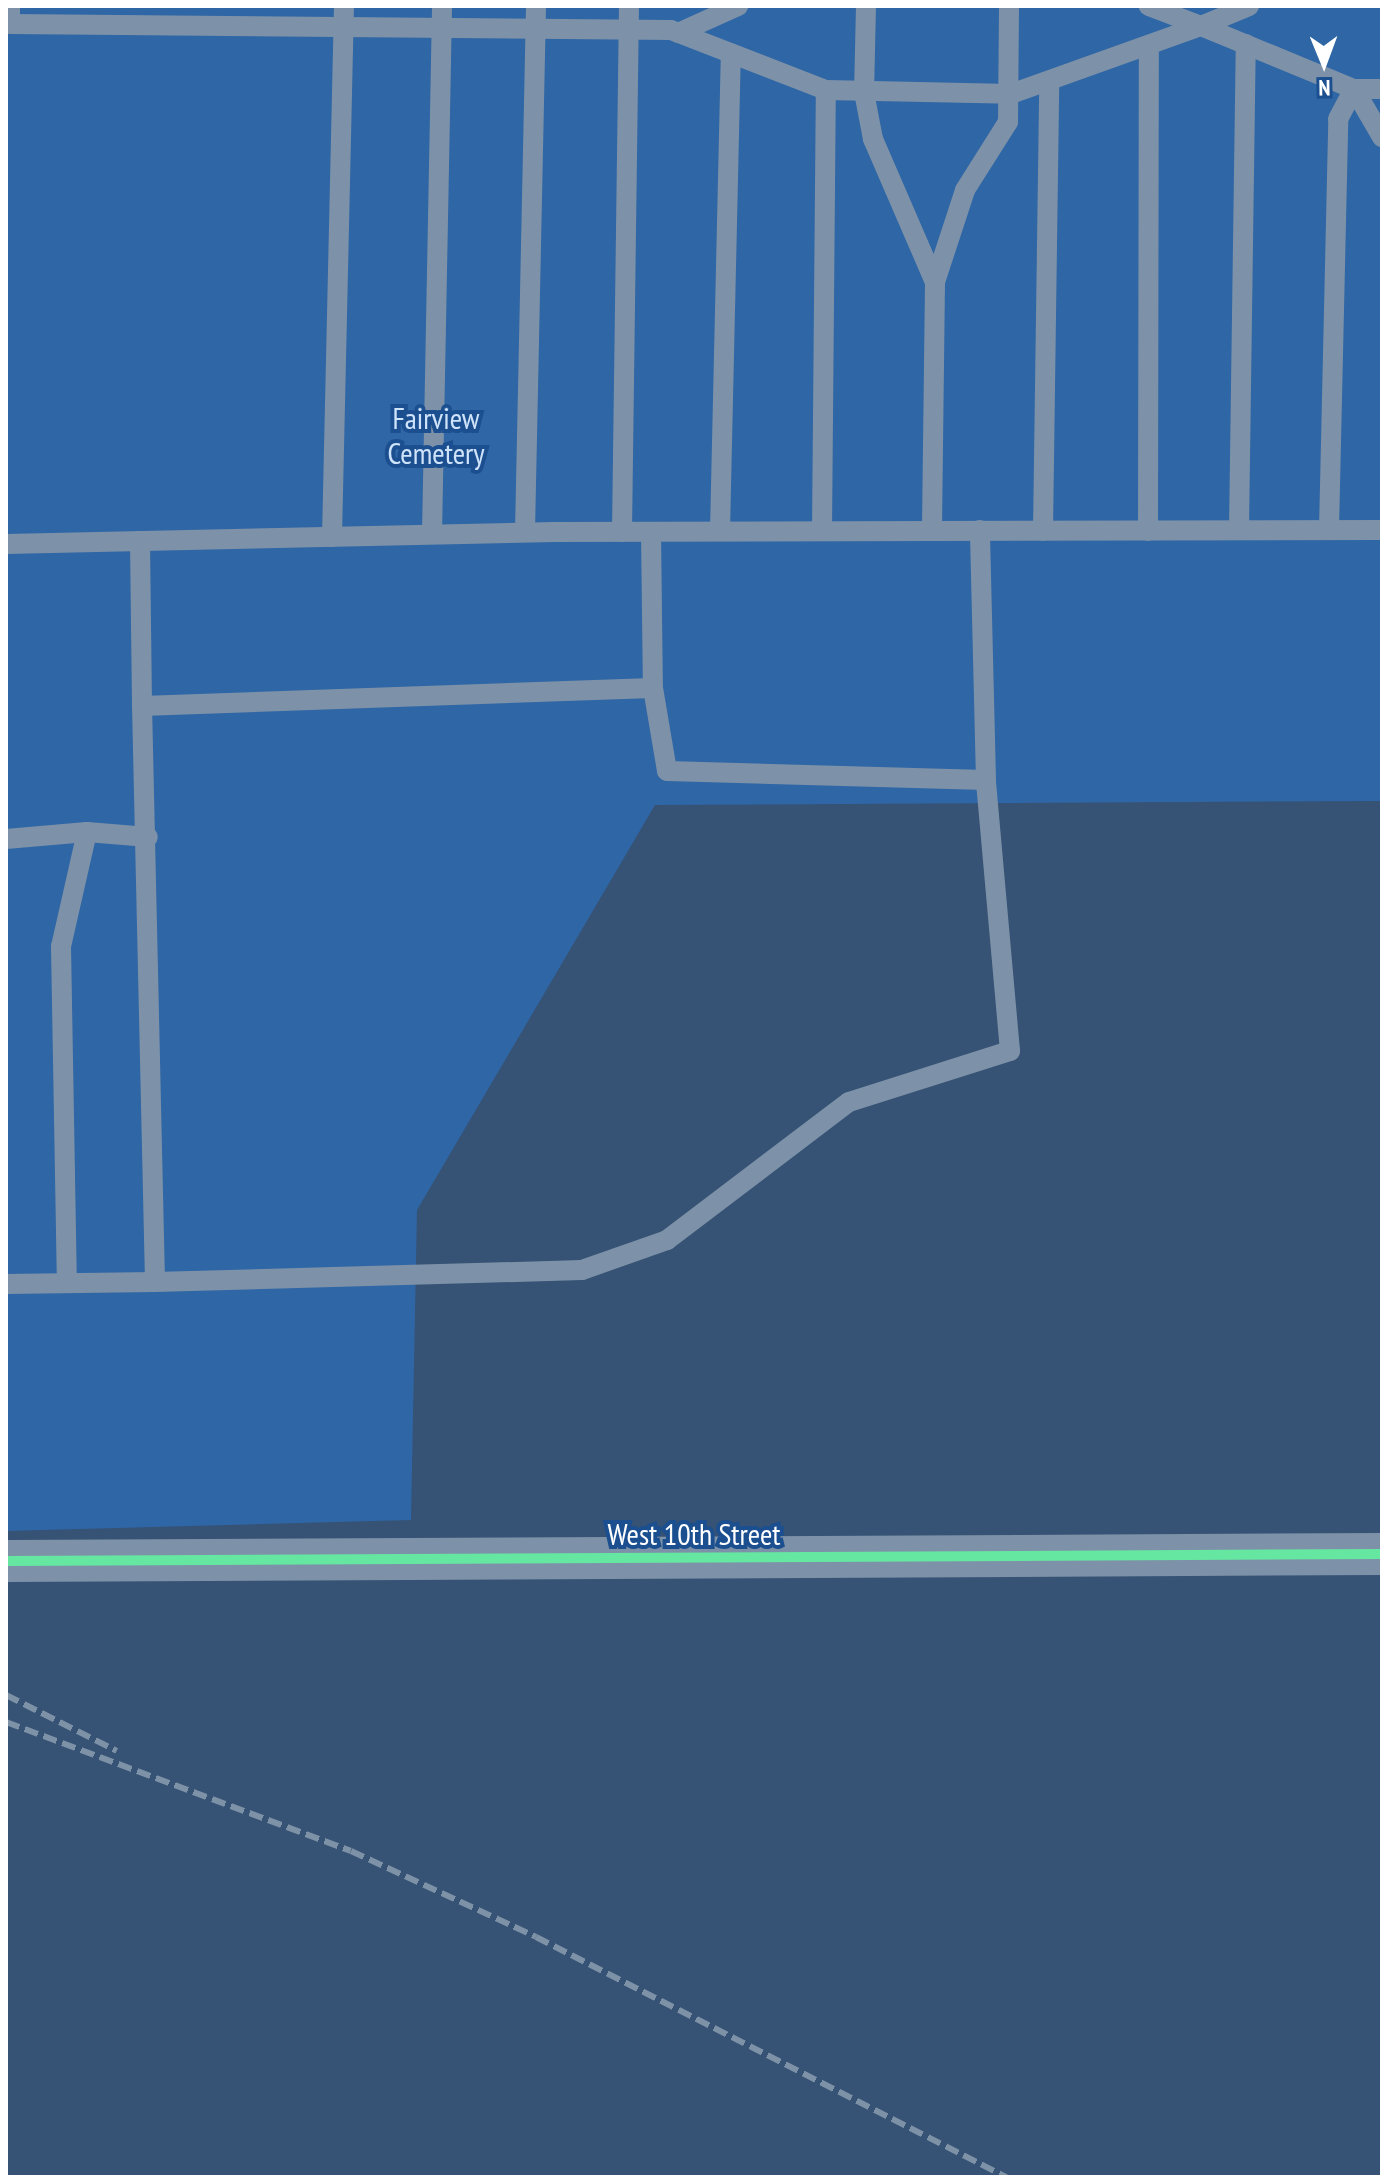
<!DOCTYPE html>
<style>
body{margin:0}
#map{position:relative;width:1388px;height:2183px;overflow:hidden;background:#365274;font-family:"PT Sans Narrow",sans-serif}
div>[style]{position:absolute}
.green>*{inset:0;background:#2f66a5}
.service>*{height:20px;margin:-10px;padding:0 10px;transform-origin:10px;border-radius:10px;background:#7d92a8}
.minor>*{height:42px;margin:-21px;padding:0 21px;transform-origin:21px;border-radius:21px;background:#7d92a8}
.rail>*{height:6px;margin-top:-3px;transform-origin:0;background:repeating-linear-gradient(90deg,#7e92a7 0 14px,transparent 0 20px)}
.cycleway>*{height:10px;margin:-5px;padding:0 5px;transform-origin:5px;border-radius:5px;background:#66e7a1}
span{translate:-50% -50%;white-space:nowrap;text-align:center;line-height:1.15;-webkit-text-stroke:8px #1b4f8f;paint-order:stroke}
.park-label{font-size:30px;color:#cfe3fa}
.street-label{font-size:30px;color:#fff}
.frame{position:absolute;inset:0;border:8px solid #fff;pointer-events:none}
.north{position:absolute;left:1284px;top:24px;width:80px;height:80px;-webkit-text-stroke:6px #1b4f8f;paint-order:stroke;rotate:179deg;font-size:22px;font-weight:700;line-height:32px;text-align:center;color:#fff}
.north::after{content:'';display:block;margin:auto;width:28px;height:36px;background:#fff;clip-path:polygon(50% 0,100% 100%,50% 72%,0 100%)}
</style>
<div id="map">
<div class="green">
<i style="clip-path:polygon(6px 6px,1382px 6px,1382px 801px,655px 805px,417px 1210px,411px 1520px,6px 1531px)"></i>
</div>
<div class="service">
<i style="left:10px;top:6px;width:18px;rotate:90deg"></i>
<i style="left:10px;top:24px;width:661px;rotate:0.52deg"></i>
<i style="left:671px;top:30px;width:166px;rotate:21.2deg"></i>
<i style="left:826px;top:90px;width:185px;rotate:1.2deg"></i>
<i style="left:1011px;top:94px;width:202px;rotate:-19.7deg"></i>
<i style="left:1201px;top:26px;width:56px;rotate:-159deg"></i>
<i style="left:866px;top:6px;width:86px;rotate:91.3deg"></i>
<i style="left:864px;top:92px;width:48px;rotate:79.2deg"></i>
<i style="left:873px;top:139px;width:156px;rotate:66.6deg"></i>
<i style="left:935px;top:282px;width:249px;rotate:90.7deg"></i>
<i style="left:1201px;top:26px;width:165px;rotate:22.4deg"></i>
<i style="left:1354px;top:89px;width:28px"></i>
<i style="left:1201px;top:26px;width:52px;rotate:-22.6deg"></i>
<i style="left:678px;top:33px;width:66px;rotate:-24.2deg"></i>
<i style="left:935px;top:282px;width:97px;rotate:-71.9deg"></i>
<i style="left:965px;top:190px;width:80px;rotate:-57.7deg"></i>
<i style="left:1008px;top:122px;width:116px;rotate:-89.5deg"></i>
<i style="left:1239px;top:530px;width:486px;rotate:-89.2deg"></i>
<i style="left:1329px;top:530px;width:411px;rotate:-88.7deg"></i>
<i style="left:1338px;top:119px;width:34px;rotate:-62deg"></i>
<i style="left:1354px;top:89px;width:56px;rotate:59.7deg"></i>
<i style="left:720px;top:531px;width:478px;rotate:-88.7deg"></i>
<i style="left:822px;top:531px;width:441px;rotate:-89.5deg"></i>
<i style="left:1043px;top:531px;width:448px;rotate:-89.2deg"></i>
<i style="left:1148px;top:531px;width:486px;rotate:-89.9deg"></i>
<i style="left:525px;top:532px;width:526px;rotate:-88.8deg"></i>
<i style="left:622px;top:532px;width:526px;rotate:-89.24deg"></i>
<i style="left:651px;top:532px;width:156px;rotate:89.3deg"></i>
<i style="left:653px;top:688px;width:84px;rotate:80.4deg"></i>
<i style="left:667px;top:771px;width:319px;rotate:1.6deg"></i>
<i style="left:986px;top:780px;width:250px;rotate:-91.4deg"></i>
<i style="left:432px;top:534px;width:528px;rotate:-88.91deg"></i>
<i style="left:332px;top:537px;width:531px;rotate:-88.71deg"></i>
<i style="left:140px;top:541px;width:165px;rotate:89.3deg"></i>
<i style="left:6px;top:544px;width:549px;rotate:-1.25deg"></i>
<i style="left:555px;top:532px;width:827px;rotate:-0.14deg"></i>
<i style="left:87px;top:832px;width:61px;rotate:4.7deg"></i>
<i style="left:6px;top:839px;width:81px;rotate:-4.9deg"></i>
<i style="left:87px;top:832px;width:117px;rotate:102.8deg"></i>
<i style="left:61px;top:946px;width:337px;rotate:89deg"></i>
<i style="left:155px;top:1282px;width:427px;rotate:-1.6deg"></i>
<i style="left:582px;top:1270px;width:90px;rotate:-19.4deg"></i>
<i style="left:667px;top:1240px;width:228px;rotate:-37.2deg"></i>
<i style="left:849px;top:1102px;width:169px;rotate:-17.6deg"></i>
<i style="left:1010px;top:1051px;width:272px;rotate:-95.1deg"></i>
<i style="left:6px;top:1284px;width:149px;rotate:-0.8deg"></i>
<i style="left:155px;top:1282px;width:576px;rotate:-91.29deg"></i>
<i style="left:142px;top:706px;width:511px;rotate:-2.02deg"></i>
</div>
<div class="minor">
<i style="left:6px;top:1561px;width:1376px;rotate:-0.29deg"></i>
</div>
<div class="rail">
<i style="left:6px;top:1695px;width:124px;rotate:26.8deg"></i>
<i style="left:6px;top:1722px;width:368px;rotate:20.5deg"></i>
<i style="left:351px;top:1851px;width:204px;rotate:24.9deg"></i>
<i style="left:536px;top:1937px;width:528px;rotate:27.05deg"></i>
</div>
<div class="cycleway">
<i style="left:6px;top:1561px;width:1376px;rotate:-0.29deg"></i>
</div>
<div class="park-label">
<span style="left:436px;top:435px">Fairview<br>Cemetery</span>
</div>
<div class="street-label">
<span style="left:694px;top:1534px">West 10th Street</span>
</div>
<div class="frame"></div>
<div class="north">N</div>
</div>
